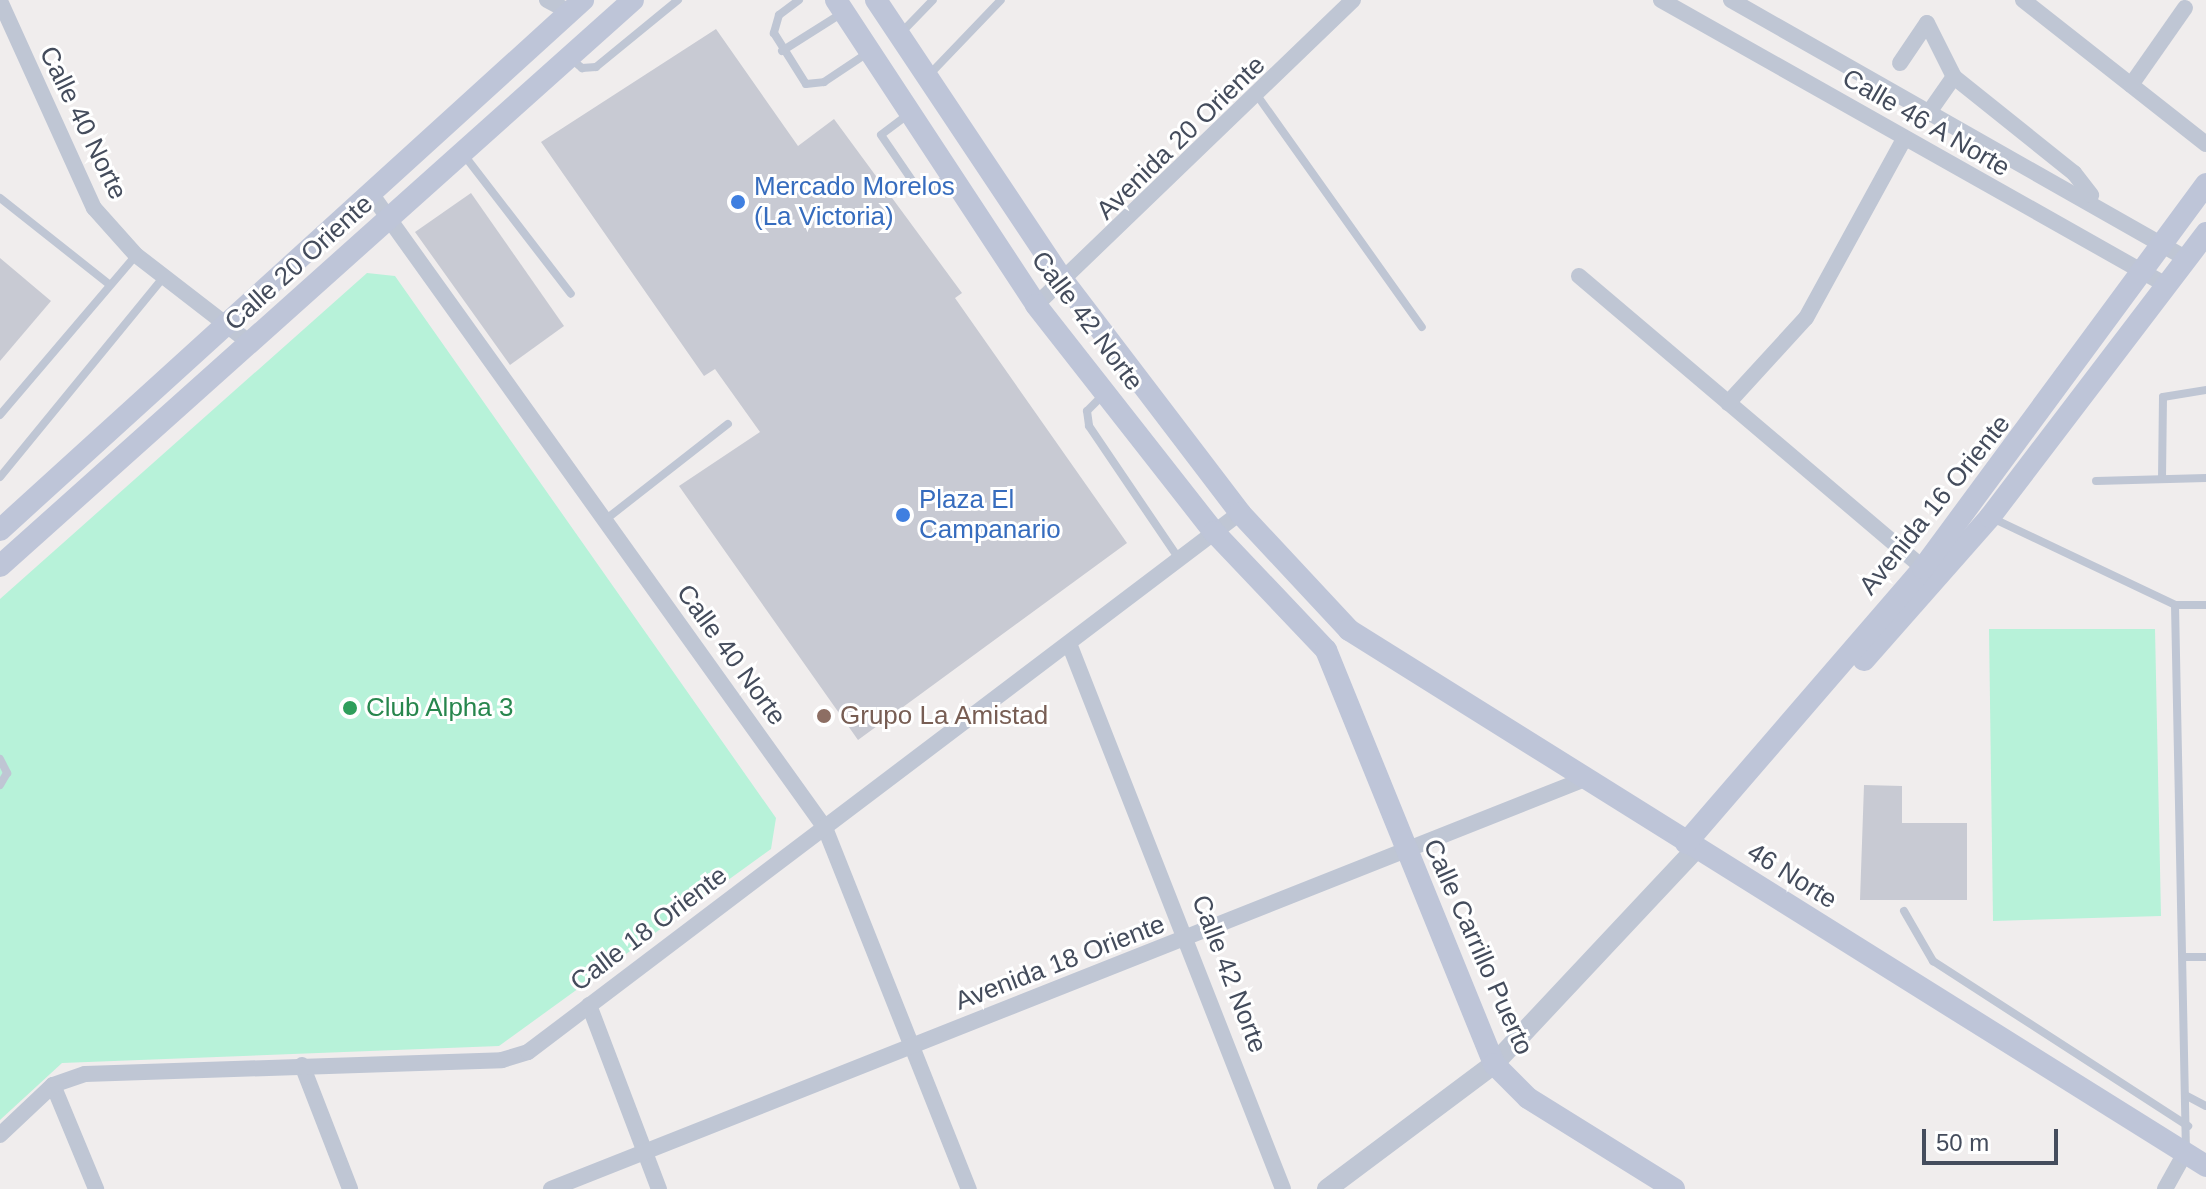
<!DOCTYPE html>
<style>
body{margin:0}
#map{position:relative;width:2206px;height:1189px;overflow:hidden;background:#f0eded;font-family:Arial,sans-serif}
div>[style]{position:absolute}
.green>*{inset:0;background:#b7f2d9}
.building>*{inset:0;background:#c8cad3}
.service>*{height:8px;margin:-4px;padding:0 4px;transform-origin:4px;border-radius:4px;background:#bfc6d4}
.minor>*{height:16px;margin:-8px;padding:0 8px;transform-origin:8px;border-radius:8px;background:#bfc6d4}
.tertiary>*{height:20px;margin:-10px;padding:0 10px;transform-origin:10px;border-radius:10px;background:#bfc6d4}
.secondary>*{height:22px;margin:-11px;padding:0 11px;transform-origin:11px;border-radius:11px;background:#bec5d8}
.dots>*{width:22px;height:22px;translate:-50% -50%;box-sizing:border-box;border:4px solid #fff;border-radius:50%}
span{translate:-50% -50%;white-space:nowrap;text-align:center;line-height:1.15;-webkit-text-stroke:6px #fff;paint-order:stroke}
.street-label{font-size:26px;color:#444c5c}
.shop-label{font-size:26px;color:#366cbe}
.left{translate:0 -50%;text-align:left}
.leisure-label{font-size:26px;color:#27864d}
.education-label{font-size:26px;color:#785e54}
.scale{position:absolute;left:1922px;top:1129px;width:136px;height:36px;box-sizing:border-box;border:4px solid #444c5c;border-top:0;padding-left:10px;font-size:24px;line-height:28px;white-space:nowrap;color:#444c5c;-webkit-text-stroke:6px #fff;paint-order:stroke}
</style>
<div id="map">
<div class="green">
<i style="clip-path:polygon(367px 273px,395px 276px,776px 818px,771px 849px,499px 1046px,62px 1063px,0 1120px,0 599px)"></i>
<i style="clip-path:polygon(1989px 629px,2155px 629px,2161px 916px,1993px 921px)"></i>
</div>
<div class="building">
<i style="clip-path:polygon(716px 29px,798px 146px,834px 119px,962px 293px,955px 298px,1127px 543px,858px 740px,679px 486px,760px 432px,715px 369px,704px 376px,541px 142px)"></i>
<i style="clip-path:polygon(471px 193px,564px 326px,510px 365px,415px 232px)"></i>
<i style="clip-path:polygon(0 258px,51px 301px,0 361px)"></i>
<i style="clip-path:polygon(1864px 785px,1902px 786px,1902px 823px,1967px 823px,1967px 900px,1860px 900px)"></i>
</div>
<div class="service">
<i style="left:799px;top:0;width:25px;rotate:143deg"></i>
<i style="left:779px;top:15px;width:19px;rotate:106deg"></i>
<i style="left:774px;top:33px;width:60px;rotate:57.9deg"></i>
<i style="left:806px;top:84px;width:18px;rotate:-6deg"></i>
<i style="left:824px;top:82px;width:54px;rotate:-33.7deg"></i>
<i style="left:900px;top:34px;width:47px;rotate:-45.9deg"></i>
<i style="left:782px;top:51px;width:71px;rotate:-32.3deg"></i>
<i style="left:570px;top:58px;width:16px;rotate:40deg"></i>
<i style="left:582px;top:68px;width:14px;rotate:-4deg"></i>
<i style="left:596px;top:67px;width:106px;rotate:-39.3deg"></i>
<i style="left:928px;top:76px;width:105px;rotate:-46.2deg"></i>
<i style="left:1259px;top:98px;width:281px;rotate:54.6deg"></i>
<i style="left:910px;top:113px;width:36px;rotate:143deg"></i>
<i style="left:881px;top:135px;width:69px;rotate:55.6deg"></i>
<i style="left:920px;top:192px;width:35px;rotate:-25deg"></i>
<i style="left:464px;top:155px;width:175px;rotate:52.4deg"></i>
<i style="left:0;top:198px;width:140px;rotate:38.3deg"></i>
<i style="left:1104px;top:394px;width:24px;rotate:135deg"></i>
<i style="left:1087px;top:411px;width:15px;rotate:82deg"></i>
<i style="left:1089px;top:426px;width:161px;rotate:55.9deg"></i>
<i style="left:0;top:415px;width:210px;rotate:-49.6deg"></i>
<i style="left:0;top:477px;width:257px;rotate:-50.7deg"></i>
<i style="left:2162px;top:479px;width:82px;rotate:-89.3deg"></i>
<i style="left:2163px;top:397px;width:44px;rotate:-9.2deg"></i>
<i style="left:2096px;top:481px;width:110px;rotate:-1.6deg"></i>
<i style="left:1990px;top:517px;width:205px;rotate:25.4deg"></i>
<i style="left:2175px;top:605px;width:31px"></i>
<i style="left:605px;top:520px;width:156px;rotate:-38deg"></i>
<i style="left:2175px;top:605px;width:547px;rotate:88.85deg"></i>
<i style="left:0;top:759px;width:16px;rotate:63deg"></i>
<i style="left:7px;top:773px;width:14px;rotate:120deg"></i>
<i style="left:1904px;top:911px;width:58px;rotate:59.9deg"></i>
<i style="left:1933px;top:961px;width:304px;rotate:32.9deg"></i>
<i style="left:2184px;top:957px;width:22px"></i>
<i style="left:2187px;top:1096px;width:21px;rotate:28deg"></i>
</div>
<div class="minor">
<i style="left:547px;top:0;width:26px;rotate:28deg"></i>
<i style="left:1661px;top:0;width:582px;rotate:29.43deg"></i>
<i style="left:1731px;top:0;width:524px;rotate:29.6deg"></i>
<i style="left:2023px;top:0;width:233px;rotate:38.2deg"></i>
<i style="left:0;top:1px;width:227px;rotate:65.6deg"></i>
<i style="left:94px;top:208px;width:63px;rotate:48.2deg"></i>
<i style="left:136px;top:255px;width:145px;rotate:37.7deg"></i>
<i style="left:1900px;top:63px;width:48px;rotate:-56deg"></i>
<i style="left:1927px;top:23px;width:60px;rotate:63.4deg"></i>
<i style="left:1954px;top:77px;width:154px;rotate:38.7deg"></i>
<i style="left:2074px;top:173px;width:28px;rotate:52deg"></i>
<i style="left:2131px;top:85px;width:94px;rotate:-55deg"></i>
<i style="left:1932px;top:108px;width:38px;rotate:-55deg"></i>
<i style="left:372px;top:195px;width:778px;rotate:54.41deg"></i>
<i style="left:825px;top:828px;width:389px;rotate:68.3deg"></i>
<i style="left:1579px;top:276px;width:462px;rotate:40.3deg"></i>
<i style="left:1036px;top:305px;width:440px;rotate:-43.9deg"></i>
<i style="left:1728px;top:403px;width:115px;rotate:-47.5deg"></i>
<i style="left:1806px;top:318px;width:204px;rotate:-61.3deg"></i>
<i style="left:1070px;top:646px;width:583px;rotate:68.58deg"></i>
<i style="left:589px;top:1005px;width:197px;rotate:69.2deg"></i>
<i style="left:302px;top:1065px;width:133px;rotate:68.8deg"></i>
<i style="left:53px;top:1085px;width:113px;rotate:67.5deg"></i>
<i style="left:0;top:1135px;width:73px;rotate:-43.3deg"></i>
<i style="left:53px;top:1085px;width:34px;rotate:-19deg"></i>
<i style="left:85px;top:1074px;width:417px;rotate:-1.9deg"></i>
<i style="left:502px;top:1060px;width:27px;rotate:-17deg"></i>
<i style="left:528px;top:1052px;width:893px;rotate:-37.13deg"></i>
<i style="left:551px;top:1189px;width:1112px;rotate:-21.63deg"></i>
<i style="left:2165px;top:1189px;width:41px;rotate:-60.9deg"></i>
</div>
<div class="tertiary">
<i style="left:1327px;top:1189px;width:209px;rotate:-36.8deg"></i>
<i style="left:1494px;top:1064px;width:295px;rotate:-46.8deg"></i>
</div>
<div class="secondary">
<i style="left:836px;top:0;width:365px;rotate:56.7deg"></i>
<i style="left:1036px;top:305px;width:288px;rotate:51.9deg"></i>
<i style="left:1214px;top:532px;width:163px;rotate:46.5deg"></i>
<i style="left:1326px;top:650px;width:447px;rotate:67.9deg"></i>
<i style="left:1494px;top:1064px;width:48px;rotate:45deg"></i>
<i style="left:1528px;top:1098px;width:172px;rotate:31.9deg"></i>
<i style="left:876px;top:0;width:340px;rotate:56.3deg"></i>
<i style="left:1065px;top:283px;width:289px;rotate:52.7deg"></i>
<i style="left:1240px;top:513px;width:160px;rotate:47deg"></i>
<i style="left:1349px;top:630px;width:1011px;rotate:32.02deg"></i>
<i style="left:0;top:530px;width:788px;rotate:-42.27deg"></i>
<i style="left:0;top:566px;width:849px;rotate:-41.8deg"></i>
<i style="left:1864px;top:660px;width:191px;rotate:-48.6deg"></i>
<i style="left:1990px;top:517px;width:357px;rotate:-52.7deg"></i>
<i style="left:1686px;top:843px;width:363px;rotate:-49.2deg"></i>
<i style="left:1923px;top:568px;width:477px;rotate:-53.6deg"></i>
</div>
<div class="dots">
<i style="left:738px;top:202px;background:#3f7fe0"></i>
<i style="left:903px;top:515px;background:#3f7fe0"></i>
<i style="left:350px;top:708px;background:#2e9e5b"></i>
<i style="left:824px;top:716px;background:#8d6e63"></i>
</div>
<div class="street-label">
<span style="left:83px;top:123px;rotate:64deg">Calle 40 Norte</span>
<span style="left:1926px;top:123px;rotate:30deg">Calle 46 A Norte</span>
<span style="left:1181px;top:138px;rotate:-44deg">Avenida 20 Oriente</span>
<span style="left:299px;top:263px;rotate:-42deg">Calle 20 Oriente</span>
<span style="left:1087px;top:321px;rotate:53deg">Calle 42 Norte</span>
<span style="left:1935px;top:505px;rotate:-51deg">Avenida 16 Oriente</span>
<span style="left:731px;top:655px;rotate:54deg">Calle 40 Norte</span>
<span style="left:1792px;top:876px;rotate:32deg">46 Norte</span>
<span style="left:649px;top:929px;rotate:-37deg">Calle 18 Oriente</span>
<span style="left:1478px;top:947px;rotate:66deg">Calle Carrillo Puerto</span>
<span style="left:1060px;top:963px;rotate:-21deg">Avenida 18 Oriente</span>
<span style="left:1229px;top:974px;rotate:69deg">Calle 42 Norte</span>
</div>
<div class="shop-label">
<span class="left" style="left:754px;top:202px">Mercado Morelos<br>(La Victoria)</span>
<span class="left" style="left:919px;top:515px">Plaza El<br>Campanario</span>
</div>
<div class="leisure-label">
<span class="left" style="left:366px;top:708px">Club Alpha 3</span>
</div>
<div class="education-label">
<span class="left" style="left:840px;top:716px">Grupo La Amistad</span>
</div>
<div class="scale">50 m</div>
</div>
